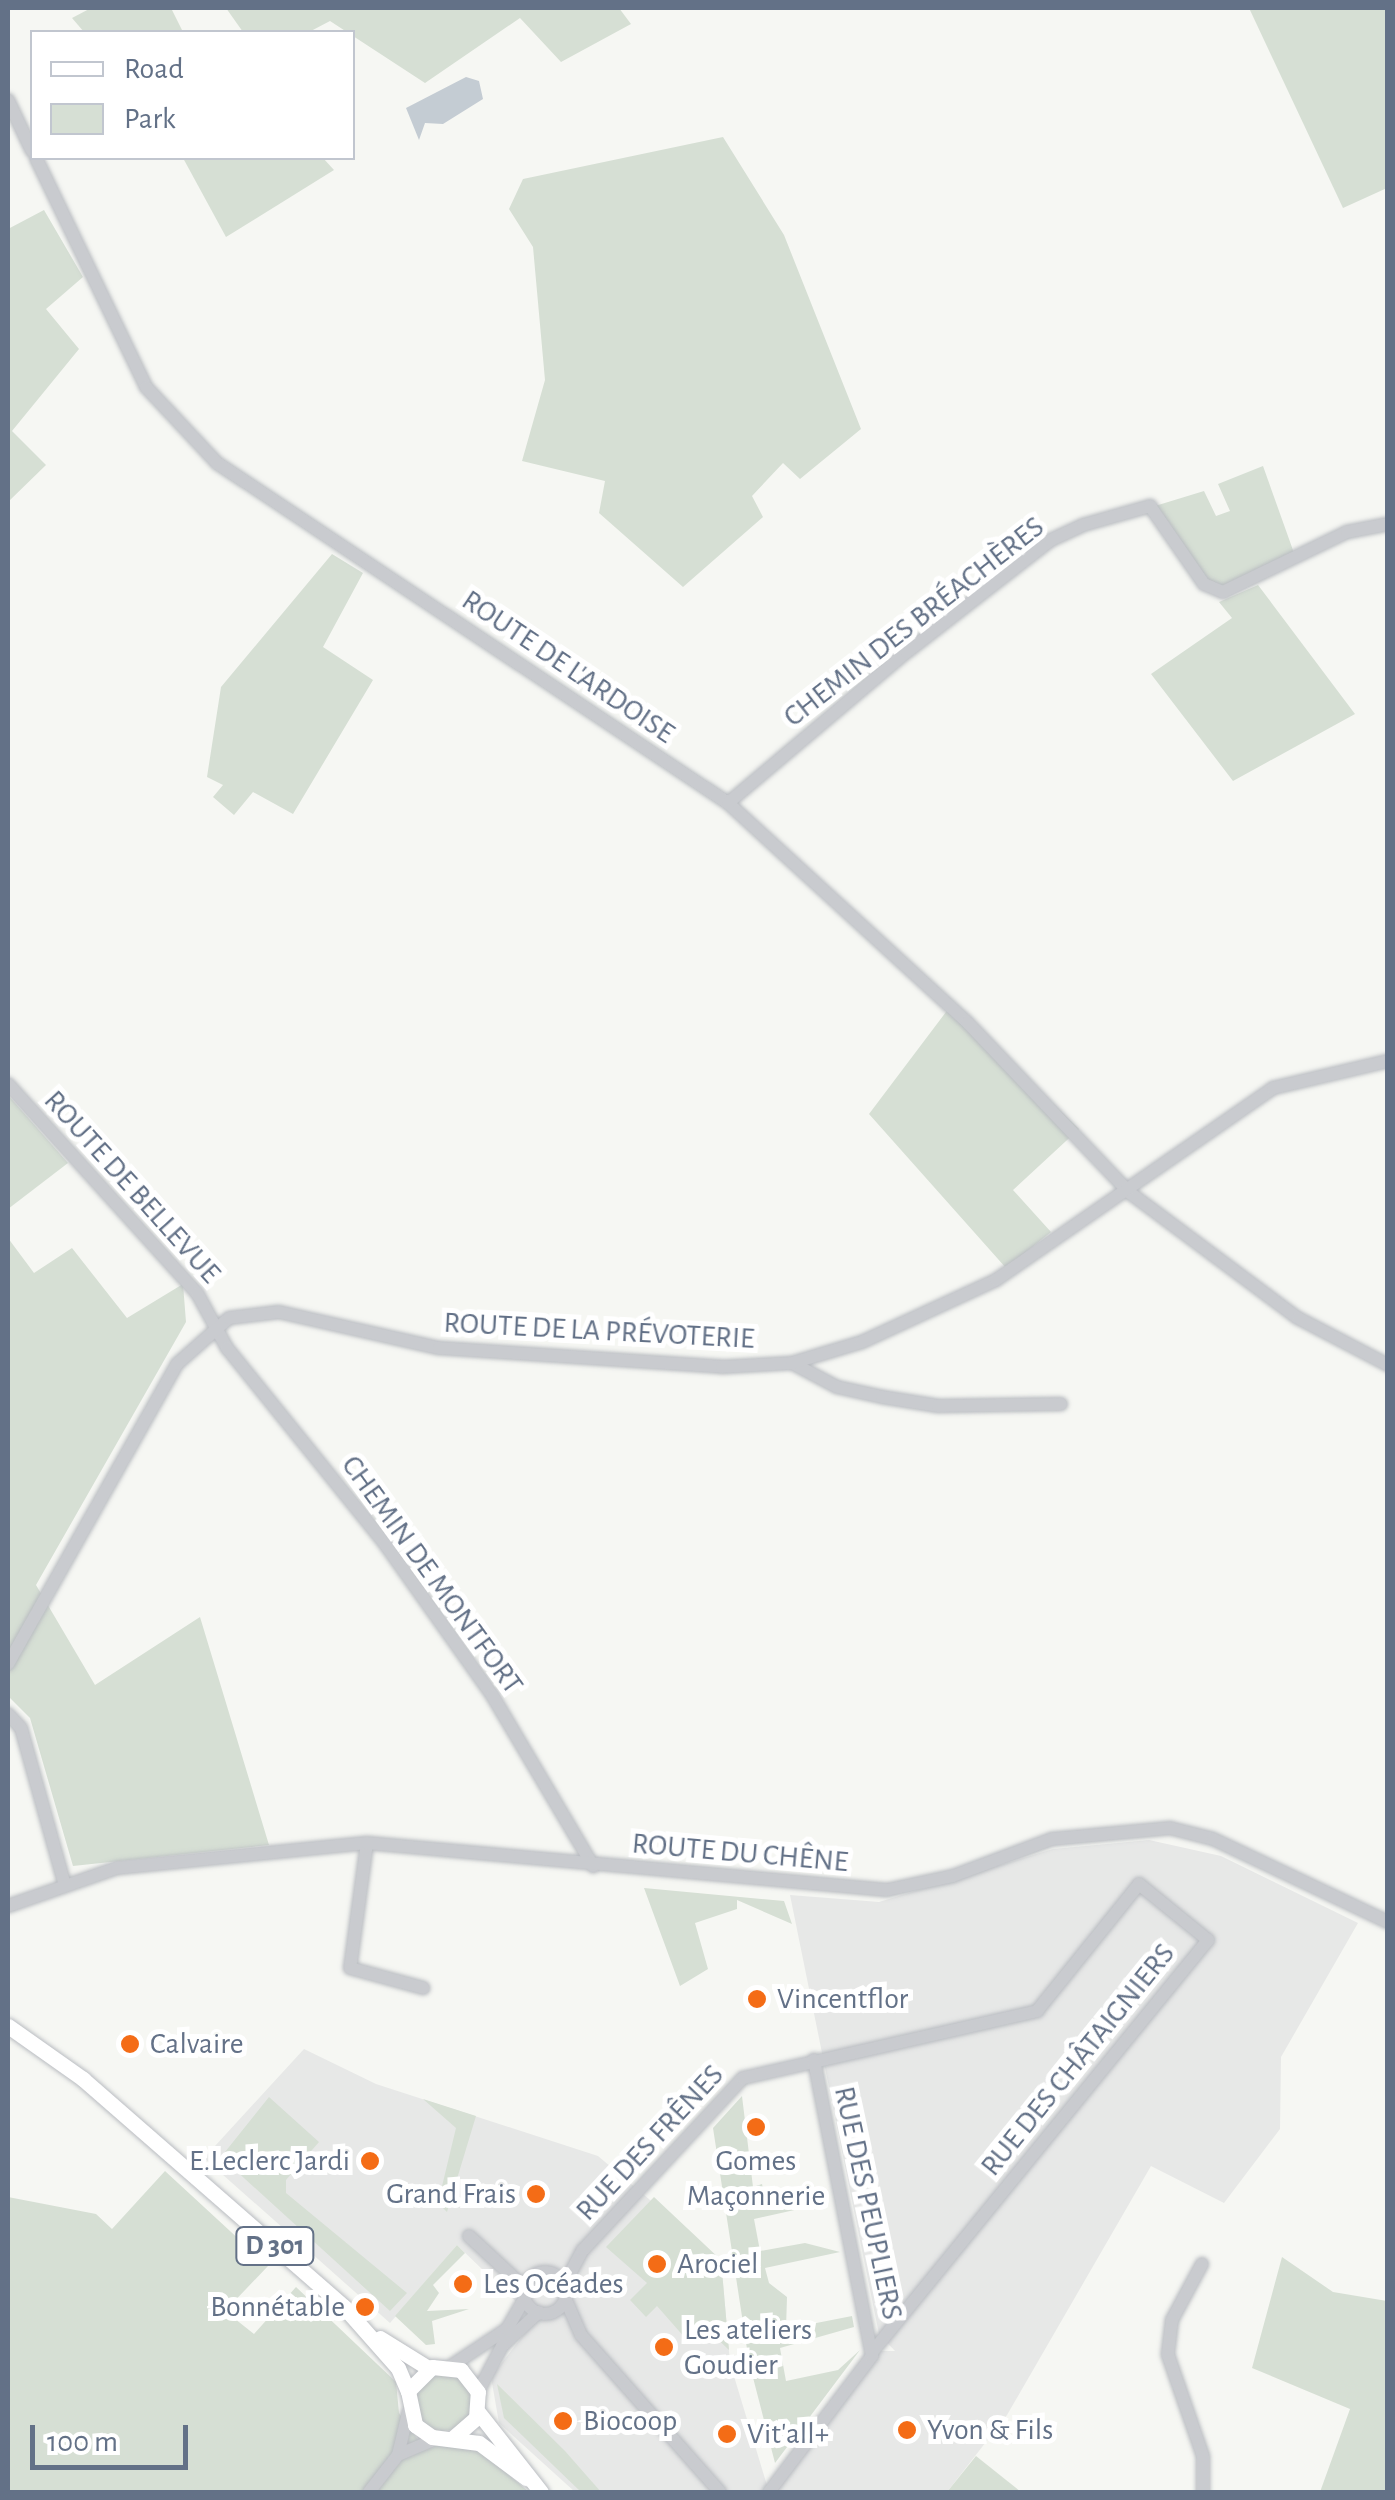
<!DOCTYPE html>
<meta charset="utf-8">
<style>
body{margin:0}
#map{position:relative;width:1395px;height:2500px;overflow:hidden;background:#f6f7f3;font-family:"Alegreya Sans",sans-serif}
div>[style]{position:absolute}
.built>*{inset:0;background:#e7e8e7}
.green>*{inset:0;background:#d6dfd4}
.round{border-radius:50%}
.water>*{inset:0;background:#c4ccd3}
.roads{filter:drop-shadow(0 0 2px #b9bcc1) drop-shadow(0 0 2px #b9bcc1)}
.minor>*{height:12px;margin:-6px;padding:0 6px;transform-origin:6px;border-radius:6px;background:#c9cbcf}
.minor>.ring{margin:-6px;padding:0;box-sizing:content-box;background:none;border:12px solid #c9cbcf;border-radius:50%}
.major>*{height:15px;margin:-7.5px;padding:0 7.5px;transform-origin:7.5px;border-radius:7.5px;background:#fff}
.dots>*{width:28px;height:28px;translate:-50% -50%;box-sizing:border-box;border:5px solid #fff;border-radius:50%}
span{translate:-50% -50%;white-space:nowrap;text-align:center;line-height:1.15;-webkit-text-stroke:10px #fff;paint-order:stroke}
.shield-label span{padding:2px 8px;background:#fff;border:2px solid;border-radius:8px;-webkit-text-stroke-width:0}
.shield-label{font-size:28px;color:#637187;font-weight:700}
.street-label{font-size:30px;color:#637187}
.poi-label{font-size:30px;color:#637187}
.left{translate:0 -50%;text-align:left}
.right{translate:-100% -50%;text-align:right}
.frame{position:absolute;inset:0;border:10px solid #637187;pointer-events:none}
.legend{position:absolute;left:30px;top:30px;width:325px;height:130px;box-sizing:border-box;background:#fff;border:2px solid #c1c6cf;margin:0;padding:12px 18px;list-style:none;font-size:30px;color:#637187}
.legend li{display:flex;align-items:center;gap:20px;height:50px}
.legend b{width:50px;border:2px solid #c1c6cf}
.scale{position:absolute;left:30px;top:2425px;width:158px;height:45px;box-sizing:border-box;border:5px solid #637187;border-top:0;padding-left:12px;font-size:30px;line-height:35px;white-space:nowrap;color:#637187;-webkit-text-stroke:8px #fff;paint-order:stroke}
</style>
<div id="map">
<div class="built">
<i style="clip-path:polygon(1149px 1840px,1221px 1856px,1358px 1923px,1281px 2057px,1280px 2129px,1224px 2203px,1151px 2166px,1007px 2415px,947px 2492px,575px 2492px,499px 2423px,491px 2377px,535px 2320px,457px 2245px,390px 2323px,204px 2158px,304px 2049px,376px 2084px,598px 2156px,721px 2260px,730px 2363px,769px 2492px,873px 2351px,895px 2351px,879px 2334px,790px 1895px,879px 1902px,1053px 1849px)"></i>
</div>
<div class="green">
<i style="clip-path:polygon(91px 8px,171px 8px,183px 32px,84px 32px,72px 18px)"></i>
<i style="clip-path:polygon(226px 8px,619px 8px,631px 24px,561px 62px,520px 18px,425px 83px,330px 21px,309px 32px,243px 32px)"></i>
<i style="clip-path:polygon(1249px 8px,1387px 8px,1387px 188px,1343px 208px)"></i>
<i style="clip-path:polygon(723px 137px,784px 235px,861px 429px,800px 479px,783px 463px,752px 496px,763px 517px,683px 587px,599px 513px,605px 481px,522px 461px,545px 380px,533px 247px,509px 209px,523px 179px)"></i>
<i style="clip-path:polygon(183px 158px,323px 158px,334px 170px,226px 237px)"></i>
<i style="clip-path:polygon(44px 210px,83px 277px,46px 309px,79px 349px,12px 431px,46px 465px,8px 502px,8px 229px)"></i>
<i style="clip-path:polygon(1263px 466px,1294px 553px,1221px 587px,1210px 584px,1155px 506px,1204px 491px,1216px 516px,1230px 511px,1218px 484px)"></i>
<i style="clip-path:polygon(332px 554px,363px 573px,323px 647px,373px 680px,293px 814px,253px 792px,234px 815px,213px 797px,223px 785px,207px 777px,221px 687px)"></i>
<i style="clip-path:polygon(1258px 585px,1355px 714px,1233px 781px,1151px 674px,1232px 618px,1219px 602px)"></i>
<i style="clip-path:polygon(952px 1004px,1079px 1129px,1013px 1190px,1051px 1232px,1006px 1268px,869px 1114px)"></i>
<i style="clip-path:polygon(8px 1095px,68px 1163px,8px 1209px)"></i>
<i style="clip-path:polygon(8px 1238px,34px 1273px,72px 1248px,127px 1318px,183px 1284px,186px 1322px,36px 1585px,95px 1685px,200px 1617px,269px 1845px,73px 1866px,30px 1718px,8px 1696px)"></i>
<i style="clip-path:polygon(644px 1888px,784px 1901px,792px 1924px,737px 1900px,737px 1909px,695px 1923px,708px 1969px,680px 1986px)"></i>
<i style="clip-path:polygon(742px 2096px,753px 2187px,762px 2184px,765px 2199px,804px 2192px,808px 2207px,754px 2219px,760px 2251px,805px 2243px,840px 2252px,765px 2268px,769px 2283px,787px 2297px,786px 2329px,852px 2316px,854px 2327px,780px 2348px,786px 2381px,838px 2370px,860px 2350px,775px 2463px,749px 2362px,713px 2128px)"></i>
<i style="clip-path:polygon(269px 2097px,319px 2142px,286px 2180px,286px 2193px,407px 2293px,390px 2311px,221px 2157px)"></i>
<i style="clip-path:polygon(423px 2099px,476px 2116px,447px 2212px,438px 2203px,456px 2128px)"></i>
<i style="clip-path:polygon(165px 2171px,268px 2266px,225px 2311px,254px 2334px,296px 2287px,396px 2382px,399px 2413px,418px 2440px,479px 2450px,529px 2492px,8px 2492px,8px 2197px,96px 2214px,112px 2229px)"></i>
<i style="clip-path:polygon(654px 2197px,721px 2260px,729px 2350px,702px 2324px,686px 2339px,657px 2306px,646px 2317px,630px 2300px,647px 2283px,606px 2247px)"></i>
<i style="clip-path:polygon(457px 2245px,465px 2253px,433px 2285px,439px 2293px,427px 2311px,469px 2309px,432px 2321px,435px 2344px,426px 2345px,395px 2316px)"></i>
<i style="clip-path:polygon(1282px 2257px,1333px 2292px,1387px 2301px,1387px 2492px,1320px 2492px,1350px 2409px,1252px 2368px)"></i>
<i class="round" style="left:414px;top:2373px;width:58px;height:58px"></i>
<i style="clip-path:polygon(497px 2384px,565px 2451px,601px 2492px,581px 2492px,504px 2418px)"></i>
<i style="clip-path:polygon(976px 2456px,1021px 2492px,947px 2492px)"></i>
</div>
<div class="water">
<i style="clip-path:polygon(466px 77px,479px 81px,483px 99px,443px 124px,425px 123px,419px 140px,406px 108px)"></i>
</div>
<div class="roads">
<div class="minor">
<i style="left:8px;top:100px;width:56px;rotate:64.8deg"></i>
<i style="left:36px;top:158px;width:254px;rotate:64.3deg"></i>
<i style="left:146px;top:387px;width:104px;rotate:46.9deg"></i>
<i style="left:217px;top:463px;width:614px;rotate:33.64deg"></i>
<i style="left:728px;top:803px;width:324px;rotate:42.5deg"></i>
<i style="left:967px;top:1022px;width:236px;rotate:46.4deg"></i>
<i style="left:1130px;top:1193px;width:209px;rotate:36.7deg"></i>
<i style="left:1298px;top:1318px;width:102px;rotate:27.6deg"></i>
<i style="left:728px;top:803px;width:234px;rotate:-40.2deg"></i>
<i style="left:907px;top:652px;width:182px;rotate:-37.9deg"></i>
<i style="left:1051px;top:540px;width:35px;rotate:-25deg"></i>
<i style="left:1083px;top:525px;width:70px;rotate:-15.8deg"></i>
<i style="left:1150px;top:506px;width:95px;rotate:55.3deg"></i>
<i style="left:1204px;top:584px;width:21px;rotate:23deg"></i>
<i style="left:1223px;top:592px;width:138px;rotate:-25.8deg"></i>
<i style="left:1347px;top:532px;width:42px;rotate:-11deg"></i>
<i style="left:8px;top:1084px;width:282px;rotate:47.9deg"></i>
<i style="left:197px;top:1293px;width:63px;rotate:61.4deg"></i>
<i style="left:227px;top:1348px;width:252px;rotate:51.1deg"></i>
<i style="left:385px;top:1544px;width:185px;rotate:54.7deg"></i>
<i style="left:492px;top:1695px;width:199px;rotate:59.4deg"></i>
<i style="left:792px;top:1363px;width:51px;rotate:28.1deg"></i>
<i style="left:837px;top:1387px;width:46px;rotate:12.5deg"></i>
<i style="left:882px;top:1397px;width:57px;rotate:9.1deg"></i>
<i style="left:938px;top:1406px;width:123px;rotate:-0.9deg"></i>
<i style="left:8px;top:1664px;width:344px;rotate:-60.6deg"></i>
<i style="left:177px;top:1364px;width:69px;rotate:-41.5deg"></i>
<i style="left:229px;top:1318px;width:50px;rotate:-6.8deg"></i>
<i style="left:279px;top:1312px;width:164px;rotate:12.7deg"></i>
<i style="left:439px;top:1348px;width:284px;rotate:3.8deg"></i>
<i style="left:722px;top:1367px;width:70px;rotate:-3.3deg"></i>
<i style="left:792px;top:1363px;width:73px;rotate:-16.7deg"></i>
<i style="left:862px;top:1342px;width:148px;rotate:-24.8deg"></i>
<i style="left:996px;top:1280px;width:337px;rotate:-34.7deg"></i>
<i style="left:1273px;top:1088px;width:118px;rotate:-13.2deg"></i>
<i style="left:8px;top:1714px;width:19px;rotate:47deg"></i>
<i style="left:21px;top:1728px;width:160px;rotate:74.4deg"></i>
<i style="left:367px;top:1843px;width:126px;rotate:97.7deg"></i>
<i style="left:350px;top:1968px;width:76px;rotate:15.3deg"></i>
<i style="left:8px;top:1906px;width:115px;rotate:-19.2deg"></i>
<i style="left:117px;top:1868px;width:251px;rotate:-5.7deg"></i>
<i style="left:367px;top:1843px;width:522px;rotate:5.16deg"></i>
<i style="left:887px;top:1890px;width:67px;rotate:-12deg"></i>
<i style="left:953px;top:1876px;width:106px;rotate:-20.5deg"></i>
<i style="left:1052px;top:1839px;width:119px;rotate:-5.3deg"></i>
<i style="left:1170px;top:1828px;width:44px;rotate:14.3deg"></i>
<i style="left:1213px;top:1839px;width:194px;rotate:25.4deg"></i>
<i style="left:469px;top:2236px;width:76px;rotate:42.9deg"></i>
<i style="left:1202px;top:2264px;width:64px;rotate:118.2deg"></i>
<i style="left:1172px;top:2320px;width:35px;rotate:97deg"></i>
<i style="left:1168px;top:2355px;width:107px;rotate:70.9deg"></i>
<i style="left:1203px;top:2456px;width:36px;rotate:90deg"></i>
<i class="ring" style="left:524px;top:2272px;width:30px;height:30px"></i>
<i style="left:564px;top:2285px;width:40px;rotate:-62deg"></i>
<i style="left:583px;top:2250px;width:235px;rotate:-47.1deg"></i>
<i style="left:743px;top:2078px;width:302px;rotate:-12.8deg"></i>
<i style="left:1037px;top:2011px;width:163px;rotate:-51.2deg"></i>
<i style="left:1139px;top:1884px;width:89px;rotate:39.1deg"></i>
<i style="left:1208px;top:1940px;width:530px;rotate:129.18deg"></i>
<i style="left:565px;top:2298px;width:40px;rotate:66.6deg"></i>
<i style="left:581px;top:2335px;width:210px;rotate:48.5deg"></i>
<i style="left:451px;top:2366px;width:67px;rotate:-33.5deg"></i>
<i style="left:507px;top:2329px;width:36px;rotate:-60deg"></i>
<i style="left:478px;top:2392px;width:52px;rotate:-62.4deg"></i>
<i style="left:502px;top:2346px;width:50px;rotate:-42.6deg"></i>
<i style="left:398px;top:2455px;width:43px;rotate:-23deg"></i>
<i style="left:369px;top:2492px;width:47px;rotate:-51.9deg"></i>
<i style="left:398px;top:2455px;width:43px;rotate:-76.6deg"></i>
<i style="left:769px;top:2492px;width:171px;rotate:-52.9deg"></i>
<i style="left:872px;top:2356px;width:302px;rotate:-101.1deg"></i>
</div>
<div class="major">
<i style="left:8px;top:2026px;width:92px;rotate:35.2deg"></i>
<i style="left:83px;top:2079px;width:347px;rotate:41.1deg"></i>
<i style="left:344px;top:2307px;width:81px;rotate:48.5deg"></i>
<i style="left:398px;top:2368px;width:25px;rotate:67deg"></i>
<i style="left:380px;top:2338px;width:57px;rotate:32deg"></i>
<i style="left:478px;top:2412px;width:102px;rotate:51.8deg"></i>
<i style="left:454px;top:2437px;width:29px;rotate:-41deg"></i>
<i style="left:476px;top:2418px;width:26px;rotate:-86deg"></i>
<i style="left:478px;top:2392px;width:28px;rotate:-128deg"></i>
<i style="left:461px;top:2370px;width:29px;rotate:-174deg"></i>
<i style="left:432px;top:2367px;width:34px;rotate:135deg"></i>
<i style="left:408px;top:2391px;width:35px;rotate:78deg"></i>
<i style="left:415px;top:2425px;width:21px;rotate:35deg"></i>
<i style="left:432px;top:2437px;width:47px;rotate:7.3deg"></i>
<i style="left:479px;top:2443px;width:59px;rotate:36.7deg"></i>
</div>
</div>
<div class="dots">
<i style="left:757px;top:1999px;background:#f46c16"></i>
<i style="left:130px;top:2044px;background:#f46c16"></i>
<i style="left:756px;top:2127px;background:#f46c16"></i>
<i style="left:370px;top:2161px;background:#f46c16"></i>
<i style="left:536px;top:2194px;background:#f46c16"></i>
<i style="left:657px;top:2264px;background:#f46c16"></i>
<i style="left:463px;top:2284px;background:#f46c16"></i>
<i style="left:365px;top:2307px;background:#f46c16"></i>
<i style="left:664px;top:2347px;background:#f46c16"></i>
<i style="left:563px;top:2421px;background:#f46c16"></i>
<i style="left:907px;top:2430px;background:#f46c16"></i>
<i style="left:727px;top:2434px;background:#f46c16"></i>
</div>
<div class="shield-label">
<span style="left:275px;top:2246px">D 301</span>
</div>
<div class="street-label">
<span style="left:914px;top:622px;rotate:-38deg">CHEMIN DES BRÉACHÈRES</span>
<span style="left:568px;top:667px;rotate:34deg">ROUTE DE L'ARDOISE</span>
<span style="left:132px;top:1187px;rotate:48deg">ROUTE DE BELLEVUE</span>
<span style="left:599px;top:1331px;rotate:3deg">ROUTE DE LA PRÉVOTERIE</span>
<span style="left:432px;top:1575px;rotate:54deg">CHEMIN DE MONTFORT</span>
<span style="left:740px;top:1853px;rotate:5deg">ROUTE DU CHÊNE</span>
<span style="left:1078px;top:2060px;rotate:-51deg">RUE DES CHÂTAIGNIERS</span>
<span style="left:650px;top:2143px;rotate:-47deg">RUE DES FRÊNES</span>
<span style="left:868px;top:2203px;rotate:78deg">RUE DES PEUPLIERS</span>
</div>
<div class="poi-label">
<span class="left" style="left:777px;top:1999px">Vincentflor</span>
<span class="left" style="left:150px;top:2044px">Calvaire</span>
<span class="right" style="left:350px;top:2161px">E.Leclerc Jardi</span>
<span style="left:756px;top:2178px">Gomes<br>Maçonnerie</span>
<span class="right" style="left:516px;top:2194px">Grand Frais</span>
<span class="left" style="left:677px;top:2264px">Arociel</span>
<span class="left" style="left:483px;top:2284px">Les Océades</span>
<span class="right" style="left:345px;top:2307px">Bonnétable</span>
<span class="left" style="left:684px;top:2347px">Les ateliers<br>Goudier</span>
<span class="left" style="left:583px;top:2421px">Biocoop</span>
<span class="left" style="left:927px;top:2430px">Yvon &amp; Fils</span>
<span class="left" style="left:747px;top:2434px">Vit'all+</span>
</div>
<div class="frame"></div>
<ul class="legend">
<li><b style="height:12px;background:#fff"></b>Road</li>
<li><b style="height:28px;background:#d6dfd4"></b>Park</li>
</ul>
<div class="scale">100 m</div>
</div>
